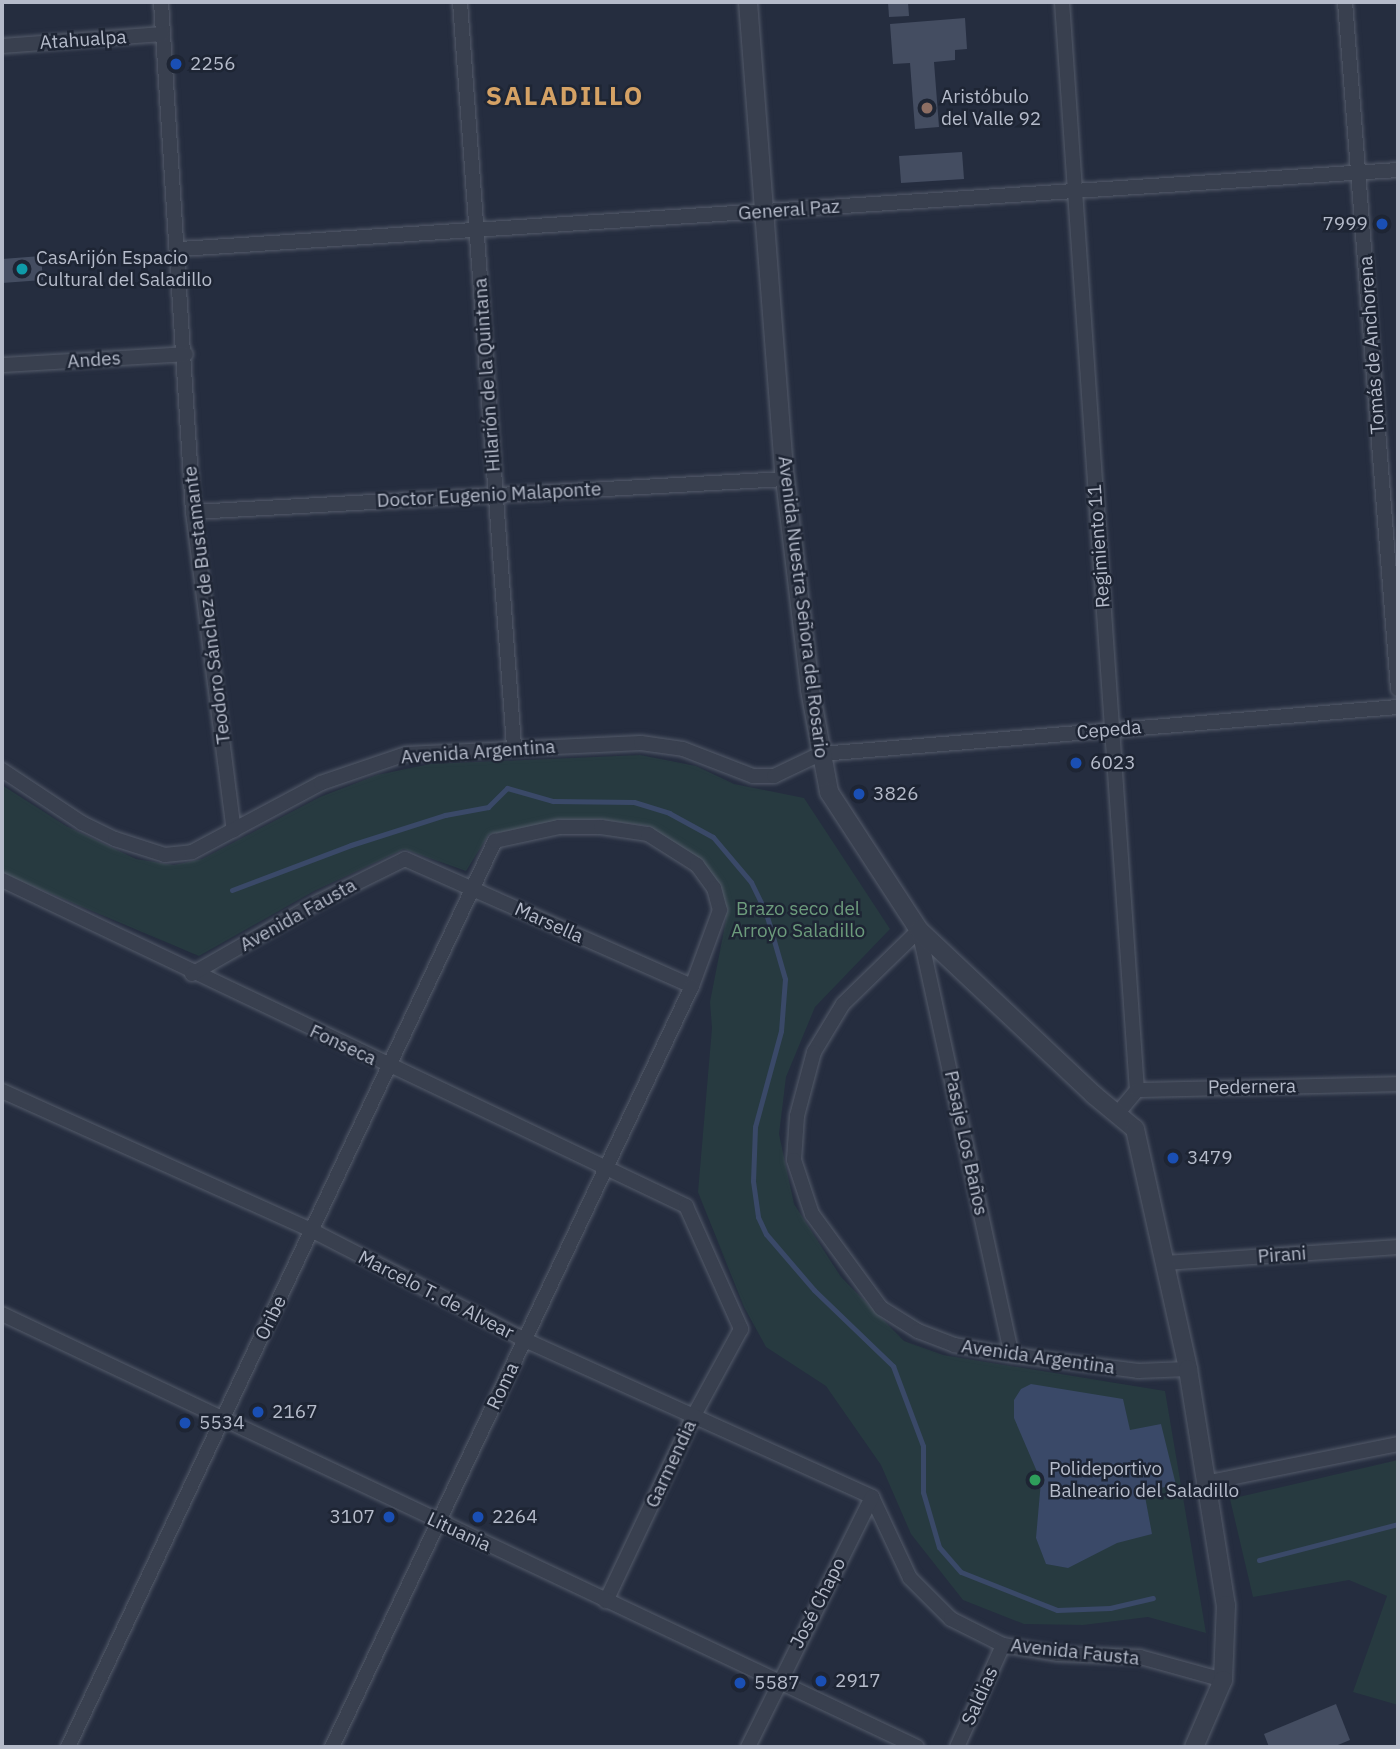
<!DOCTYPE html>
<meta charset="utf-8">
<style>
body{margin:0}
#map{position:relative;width:1400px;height:1749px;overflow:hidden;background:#252d3f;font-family:"IBM Plex Sans",sans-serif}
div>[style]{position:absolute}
.green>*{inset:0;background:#273a40}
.water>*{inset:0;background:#3a4968}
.stream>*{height:5px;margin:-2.5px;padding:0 2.5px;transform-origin:2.5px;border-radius:2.5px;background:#3a4968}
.building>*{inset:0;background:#444d61}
.roads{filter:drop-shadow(0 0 2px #545b6a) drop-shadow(0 0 2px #545b6a)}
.minor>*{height:14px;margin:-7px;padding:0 7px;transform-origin:7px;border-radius:7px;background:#39404f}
.tertiary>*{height:18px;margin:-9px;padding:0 9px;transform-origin:9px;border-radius:9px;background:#39404f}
.dots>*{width:19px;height:19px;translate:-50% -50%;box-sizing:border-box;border:4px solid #1e2534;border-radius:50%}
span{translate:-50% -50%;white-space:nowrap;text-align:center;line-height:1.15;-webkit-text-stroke:5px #1e2534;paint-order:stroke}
.street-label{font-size:19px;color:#b5bbca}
.poi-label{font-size:19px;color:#b5bbca}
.left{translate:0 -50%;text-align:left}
.right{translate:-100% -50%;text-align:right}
.park-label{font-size:19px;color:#6c9b7c}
.district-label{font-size:26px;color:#d5a265;font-weight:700;letter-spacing:2px}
.frame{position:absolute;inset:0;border:4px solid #b5bbca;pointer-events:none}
</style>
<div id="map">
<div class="green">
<i style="clip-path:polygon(640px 755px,696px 766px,734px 784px,804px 798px,890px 929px,815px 1007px,786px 1077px,779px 1134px,794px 1204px,841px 1277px,904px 1341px,943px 1355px,1165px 1391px,1206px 1633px,1148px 1617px,1083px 1625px,1024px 1624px,963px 1600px,911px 1534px,881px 1465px,826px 1386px,766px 1347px,744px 1307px,698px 1192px,712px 1028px,710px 1002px,726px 920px,721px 888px,701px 861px,649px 826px,598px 819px,489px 834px,466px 871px,404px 849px,314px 891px,199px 956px,2px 873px,2px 785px,66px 826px,136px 859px,174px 865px,202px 859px,320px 797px,377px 775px,430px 764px)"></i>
<i style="clip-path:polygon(1398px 1460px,1398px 1705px,1353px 1692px,1387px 1596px,1349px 1580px,1253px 1597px,1230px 1499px)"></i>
</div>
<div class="water">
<i style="clip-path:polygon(1031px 1384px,1123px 1399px,1130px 1430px,1161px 1424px,1176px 1485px,1144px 1491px,1152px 1534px,1117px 1543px,1068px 1568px,1046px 1564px,1036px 1538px,1041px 1481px,1014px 1418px,1014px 1400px,1021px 1389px)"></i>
</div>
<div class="stream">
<i style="left:232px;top:890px;width:127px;rotate:-20.7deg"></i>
<i style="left:351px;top:845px;width:99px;rotate:-17.7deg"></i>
<i style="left:445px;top:815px;width:44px;rotate:-10.5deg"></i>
<i style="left:488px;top:807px;width:27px;rotate:-45deg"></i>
<i style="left:507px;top:788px;width:48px;rotate:15.8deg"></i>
<i style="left:553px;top:801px;width:81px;rotate:0.7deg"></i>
<i style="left:634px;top:802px;width:37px;rotate:17deg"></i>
<i style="left:669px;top:813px;width:50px;rotate:28.6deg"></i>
<i style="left:713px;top:837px;width:59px;rotate:49.8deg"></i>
<i style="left:751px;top:882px;width:34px;rotate:64deg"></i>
<i style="left:766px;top:913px;width:69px;rotate:73.9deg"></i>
<i style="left:785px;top:979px;width:52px;rotate:94.4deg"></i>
<i style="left:781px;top:1031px;width:99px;rotate:105.2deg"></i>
<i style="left:755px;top:1127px;width:54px;rotate:92.1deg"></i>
<i style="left:753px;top:1181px;width:36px;rotate:82deg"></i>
<i style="left:758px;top:1217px;width:19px;rotate:65deg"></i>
<i style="left:766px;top:1234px;width:74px;rotate:49.4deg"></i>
<i style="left:814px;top:1290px;width:110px;rotate:43.9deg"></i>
<i style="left:893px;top:1366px;width:85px;rotate:69.4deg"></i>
<i style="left:923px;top:1446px;width:46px;rotate:90deg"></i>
<i style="left:923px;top:1492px;width:57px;rotate:73.8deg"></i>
<i style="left:939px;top:1547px;width:33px;rotate:49deg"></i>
<i style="left:961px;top:1572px;width:103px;rotate:21.6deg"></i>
<i style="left:1057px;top:1610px;width:53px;rotate:-2.2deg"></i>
<i style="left:1110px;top:1608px;width:44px;rotate:-13.1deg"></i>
<i style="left:1259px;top:1560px;width:144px;rotate:-14.5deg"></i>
</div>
<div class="building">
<i style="clip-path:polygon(888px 2px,908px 2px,909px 16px,889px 17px)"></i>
<i style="clip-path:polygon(965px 18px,967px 49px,955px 50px,955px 60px,934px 62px,939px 127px,915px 129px,910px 63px,893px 64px,890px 24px)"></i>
<i style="clip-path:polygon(962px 152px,964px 179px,901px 183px,899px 156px)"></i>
<i style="clip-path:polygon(41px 256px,43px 280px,2px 283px,2px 259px)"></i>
<i style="clip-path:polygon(1336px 1704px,1350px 1740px,1333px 1747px,1269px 1747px,1264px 1734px)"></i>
</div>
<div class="roads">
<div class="minor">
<i style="left:161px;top:2px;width:511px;rotate:86.41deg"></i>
<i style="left:193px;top:512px;width:321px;rotate:82.7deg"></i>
<i style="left:460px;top:2px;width:747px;rotate:85.85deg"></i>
<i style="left:1062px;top:2px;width:1091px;rotate:86.06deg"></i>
<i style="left:1345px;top:2px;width:689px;rotate:85.59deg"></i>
<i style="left:2px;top:46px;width:161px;rotate:-4.3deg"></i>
<i style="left:180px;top:249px;width:1221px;rotate:-3.71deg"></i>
<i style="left:2px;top:365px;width:184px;rotate:-3.4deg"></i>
<i style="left:193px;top:512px;width:593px;rotate:-3.19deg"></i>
<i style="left:2px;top:770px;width:96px;rotate:33.5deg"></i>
<i style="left:82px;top:823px;width:37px;rotate:26deg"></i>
<i style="left:115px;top:839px;width:52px;rotate:17.7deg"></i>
<i style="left:165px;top:855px;width:27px;rotate:-6deg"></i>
<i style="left:192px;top:852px;width:146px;rotate:-28.1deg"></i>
<i style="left:321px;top:783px;width:90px;rotate:-18.8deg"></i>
<i style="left:406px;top:754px;width:235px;rotate:-2.7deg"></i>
<i style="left:641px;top:743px;width:42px;rotate:8.1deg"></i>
<i style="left:683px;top:749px;width:75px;rotate:21.1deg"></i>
<i style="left:753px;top:776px;width:21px"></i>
<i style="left:774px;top:776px;width:51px;rotate:-25.6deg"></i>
<i style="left:820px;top:754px;width:580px;rotate:-4.65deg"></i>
<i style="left:2px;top:880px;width:758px;rotate:25.48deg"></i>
<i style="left:686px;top:1206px;width:135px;rotate:65.9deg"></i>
<i style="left:741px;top:1329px;width:100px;rotate:118.6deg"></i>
<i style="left:693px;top:1417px;width:204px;rotate:115.3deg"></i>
<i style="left:919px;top:930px;width:106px;rotate:135.8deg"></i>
<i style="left:843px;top:1004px;width:56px;rotate:121.1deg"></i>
<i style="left:814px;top:1052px;width:66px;rotate:104.9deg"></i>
<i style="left:797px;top:1116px;width:44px;rotate:93.9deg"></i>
<i style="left:794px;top:1160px;width:57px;rotate:71.6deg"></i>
<i style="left:812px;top:1214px;width:117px;rotate:53.7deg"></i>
<i style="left:881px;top:1308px;width:44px;rotate:31.9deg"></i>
<i style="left:918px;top:1331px;width:39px;rotate:21deg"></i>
<i style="left:954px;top:1345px;width:59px;rotate:9.8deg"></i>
<i style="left:1012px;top:1355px;width:127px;rotate:7.2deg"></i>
<i style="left:1138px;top:1371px;width:50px;rotate:-2.3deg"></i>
<i style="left:919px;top:930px;width:435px;rotate:77.7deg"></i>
<i style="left:192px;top:974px;width:145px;rotate:-29.7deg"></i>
<i style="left:318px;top:902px;width:97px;rotate:-26.3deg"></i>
<i style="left:405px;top:859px;width:314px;rotate:23.9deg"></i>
<i style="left:2px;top:1091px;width:341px;rotate:24.2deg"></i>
<i style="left:313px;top:1231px;width:238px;rotate:27.2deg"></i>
<i style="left:525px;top:1340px;width:381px;rotate:24.3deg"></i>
<i style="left:1117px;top:1114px;width:31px;rotate:-50deg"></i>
<i style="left:1137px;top:1090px;width:261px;rotate:-1.3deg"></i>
<i style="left:1165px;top:1263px;width:234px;rotate:-3.9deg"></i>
<i style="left:2px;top:1314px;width:1012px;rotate:25.32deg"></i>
<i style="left:1205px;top:1483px;width:197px;rotate:-11.4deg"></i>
<i style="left:872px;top:1497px;width:89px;rotate:64.9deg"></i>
<i style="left:910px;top:1578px;width:58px;rotate:45deg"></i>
<i style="left:951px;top:1619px;width:58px;rotate:26.6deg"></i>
<i style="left:1003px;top:1645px;width:56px;rotate:9.3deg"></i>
<i style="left:1058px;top:1654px;width:82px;rotate:2.1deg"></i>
<i style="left:1140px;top:1657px;width:86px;rotate:15.5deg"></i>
<i style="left:68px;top:1747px;width:1002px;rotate:-64.77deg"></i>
<i style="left:495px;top:841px;width:66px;rotate:-12.3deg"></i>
<i style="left:559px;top:827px;width:42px"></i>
<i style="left:601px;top:827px;width:48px;rotate:8.5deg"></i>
<i style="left:648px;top:834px;width:58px;rotate:32.3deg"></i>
<i style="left:697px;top:865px;width:29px;rotate:54deg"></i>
<i style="left:714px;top:888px;width:23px;rotate:75deg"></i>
<i style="left:720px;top:910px;width:81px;rotate:110.2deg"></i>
<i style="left:692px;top:986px;width:842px;rotate:115.32deg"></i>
<i style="left:748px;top:1747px;width:279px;rotate:-63.6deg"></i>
<i style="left:957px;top:1747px;width:112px;rotate:-65.7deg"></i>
</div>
<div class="tertiary">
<i style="left:748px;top:2px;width:478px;rotate:85.6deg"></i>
<i style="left:785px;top:479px;width:212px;rotate:83.2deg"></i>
<i style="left:810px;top:690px;width:104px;rotate:79.4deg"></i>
<i style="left:829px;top:792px;width:165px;rotate:56.9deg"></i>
<i style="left:919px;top:930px;width:241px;rotate:43.3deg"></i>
<i style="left:1094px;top:1095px;width:53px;rotate:39.7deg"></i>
<i style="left:1135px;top:1129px;width:246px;rotate:77.5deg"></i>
<i style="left:1188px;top:1369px;width:239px;rotate:80.9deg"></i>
<i style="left:1226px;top:1605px;width:75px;rotate:92.3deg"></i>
<i style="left:1223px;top:1680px;width:73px;rotate:113.4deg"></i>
</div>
</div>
<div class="dots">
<i style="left:176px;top:64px;background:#1a4fb4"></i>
<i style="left:927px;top:108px;background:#8d6e63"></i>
<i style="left:1382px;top:224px;background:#1a4fb4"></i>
<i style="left:22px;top:269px;background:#0f9aa8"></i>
<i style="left:1076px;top:763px;background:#1a4fb4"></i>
<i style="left:859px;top:794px;background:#1a4fb4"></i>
<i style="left:1173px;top:1158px;background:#1a4fb4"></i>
<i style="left:258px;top:1412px;background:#1a4fb4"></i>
<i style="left:185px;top:1423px;background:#1a4fb4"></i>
<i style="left:1035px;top:1480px;background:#2e9e5b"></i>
<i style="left:389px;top:1517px;background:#1a4fb4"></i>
<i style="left:478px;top:1517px;background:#1a4fb4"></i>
<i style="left:821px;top:1681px;background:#1a4fb4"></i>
<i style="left:740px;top:1683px;background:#1a4fb4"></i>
</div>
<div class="street-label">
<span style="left:83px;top:40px;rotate:-4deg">Atahualpa</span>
<span style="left:789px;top:210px;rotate:-4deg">General Paz</span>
<span style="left:1372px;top:345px;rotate:-94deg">Tomás de Anchorena</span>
<span style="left:94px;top:360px;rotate:-4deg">Andes</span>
<span style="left:487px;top:375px;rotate:-94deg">Hilarión de la Quintana</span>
<span style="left:489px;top:495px;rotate:-3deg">Doctor Eugenio Malaponte</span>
<span style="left:1099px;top:546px;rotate:-94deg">Regimiento 11</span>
<span style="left:207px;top:605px;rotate:-97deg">Teodoro Sánchez de Bustamante</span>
<span style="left:803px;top:607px;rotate:83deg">Avenida Nuestra Señora del Rosario</span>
<span style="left:1109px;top:730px;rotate:-5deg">Cepeda</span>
<span style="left:478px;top:752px;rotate:-4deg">Avenida Argentina</span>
<span style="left:298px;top:915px;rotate:-29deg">Avenida Fausta</span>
<span style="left:549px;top:923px;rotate:24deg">Marsella</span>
<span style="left:343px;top:1045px;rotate:25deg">Fonseca</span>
<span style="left:1252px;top:1087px;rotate:-1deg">Pedernera</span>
<span style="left:966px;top:1143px;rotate:78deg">Pasaje Los Baños</span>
<span style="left:1282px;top:1255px;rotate:-4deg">Pirani</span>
<span style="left:436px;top:1295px;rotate:27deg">Marcelo T. de Alvear</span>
<span style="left:271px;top:1318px;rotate:-64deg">Oribe</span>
<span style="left:1038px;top:1357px;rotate:8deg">Avenida Argentina</span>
<span style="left:503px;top:1386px;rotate:-65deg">Roma</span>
<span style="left:671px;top:1464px;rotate:-65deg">Garmendia</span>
<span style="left:459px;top:1532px;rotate:25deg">Lituania</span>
<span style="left:818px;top:1603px;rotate:-63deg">José Chapo</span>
<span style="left:1075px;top:1652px;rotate:6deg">Avenida Fausta</span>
<span style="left:980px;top:1696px;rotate:-66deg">Saldias</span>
</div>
<div class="poi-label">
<span class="left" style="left:190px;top:64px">2256</span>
<span class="left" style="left:941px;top:108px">Aristóbulo<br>del Valle 92</span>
<span class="right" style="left:1368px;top:224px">7999</span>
<span class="left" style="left:36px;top:269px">CasArijón Espacio<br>Cultural del Saladillo</span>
<span class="left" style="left:1090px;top:763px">6023</span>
<span class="left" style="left:873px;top:794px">3826</span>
<span class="left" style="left:1187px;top:1158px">3479</span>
<span class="left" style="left:272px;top:1412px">2167</span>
<span class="left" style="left:199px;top:1423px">5534</span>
<span class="left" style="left:1049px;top:1480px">Polideportivo<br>Balneario del Saladillo</span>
<span class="right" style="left:375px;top:1517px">3107</span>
<span class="left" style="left:492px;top:1517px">2264</span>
<span class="left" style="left:835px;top:1681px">2917</span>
<span class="left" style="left:754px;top:1683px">5587</span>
</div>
<div class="park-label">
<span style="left:798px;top:920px">Brazo seco del<br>Arroyo Saladillo</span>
</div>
<div class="district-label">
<span style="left:565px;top:96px">SALADILLO</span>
</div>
<div class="frame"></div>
</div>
